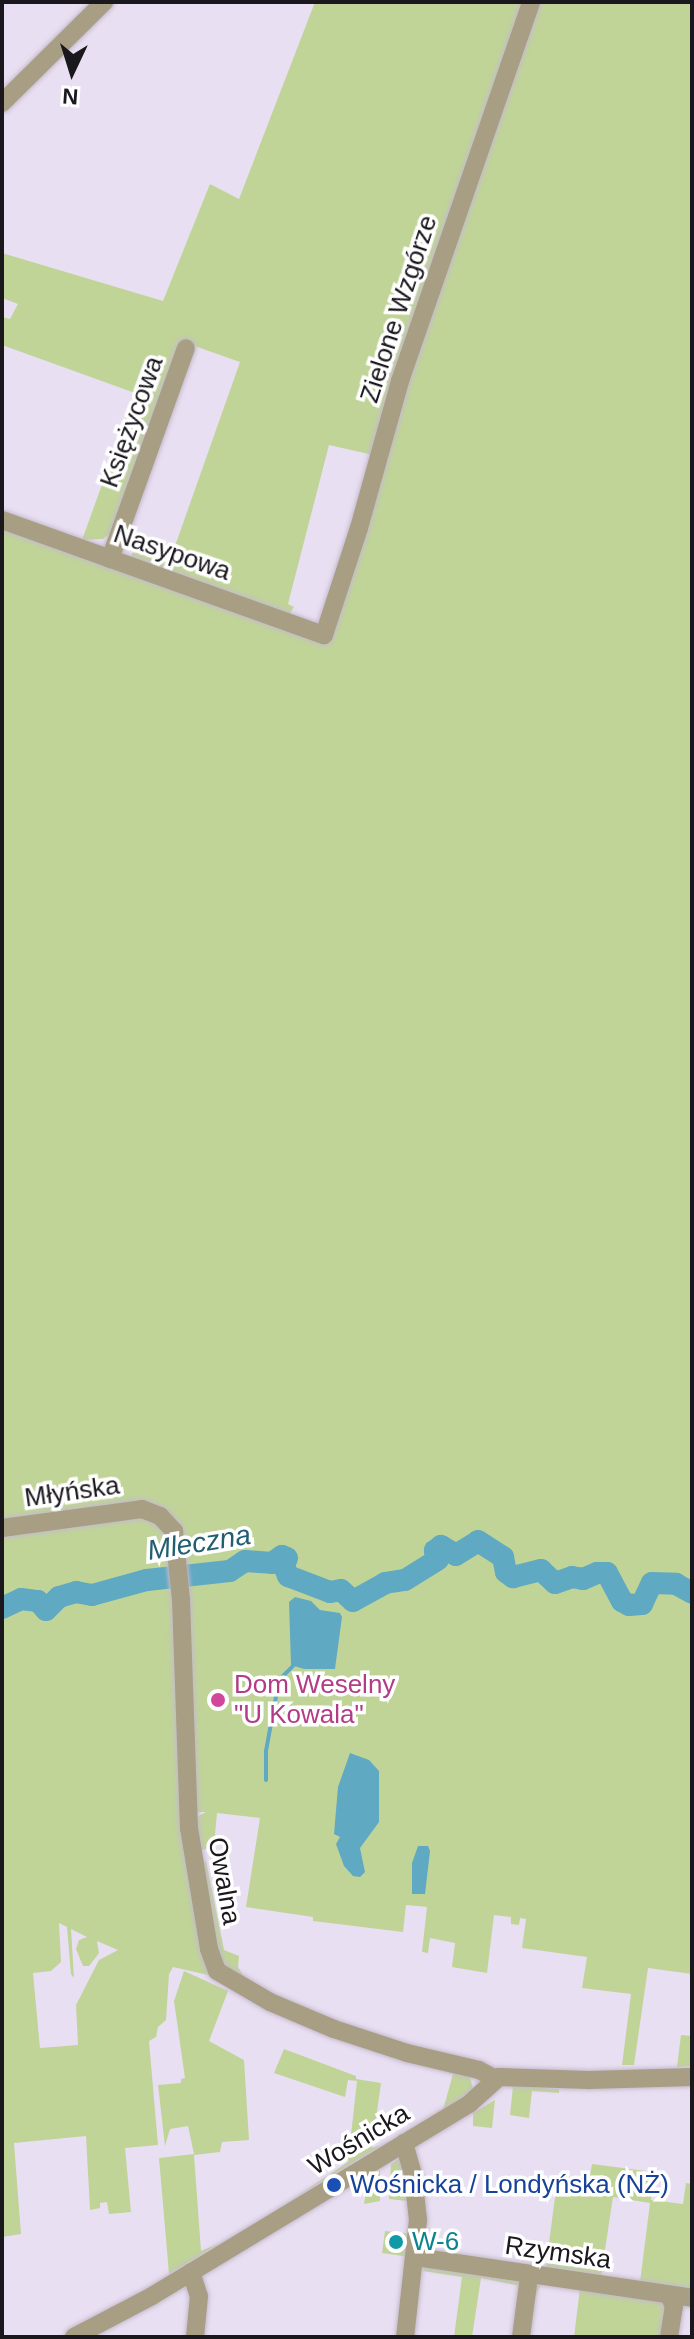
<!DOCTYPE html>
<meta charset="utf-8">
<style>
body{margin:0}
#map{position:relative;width:694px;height:2339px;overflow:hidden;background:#e9dff2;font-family:Arial,sans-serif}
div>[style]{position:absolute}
.green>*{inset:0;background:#c0d498}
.water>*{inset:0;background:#5fa9c3}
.stream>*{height:4px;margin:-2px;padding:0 2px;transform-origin:2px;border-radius:2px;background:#5fa9c3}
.river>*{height:22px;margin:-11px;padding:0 11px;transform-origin:11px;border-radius:11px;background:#5fa9c3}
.roads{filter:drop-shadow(0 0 2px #c4bbcc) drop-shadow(0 0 2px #c4bbcc)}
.minor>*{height:18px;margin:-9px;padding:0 9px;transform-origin:9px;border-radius:9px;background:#a79e84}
.dots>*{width:22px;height:22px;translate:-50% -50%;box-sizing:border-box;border:4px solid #fff;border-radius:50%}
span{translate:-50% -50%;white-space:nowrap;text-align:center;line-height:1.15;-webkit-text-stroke:7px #fff;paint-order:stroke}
.street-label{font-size:26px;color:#1a171d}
.hotel-label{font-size:26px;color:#b23c85}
.left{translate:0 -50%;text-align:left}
.transit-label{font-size:26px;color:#164399}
.culture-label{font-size:26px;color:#0d838f}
.water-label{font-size:28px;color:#225e71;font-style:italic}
.frame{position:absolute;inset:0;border:4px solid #1a171d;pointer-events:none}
.north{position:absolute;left:32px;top:32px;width:80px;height:80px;-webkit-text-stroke:6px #fff;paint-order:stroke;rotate:184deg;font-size:22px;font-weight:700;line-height:32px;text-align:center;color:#1a171d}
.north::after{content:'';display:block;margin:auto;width:28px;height:36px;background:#1a171d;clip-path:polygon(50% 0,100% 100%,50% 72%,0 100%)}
</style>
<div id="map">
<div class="green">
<i style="clip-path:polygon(evenodd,315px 2px,692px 2px,692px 1974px,648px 1968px,634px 2065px,622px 2065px,631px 1994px,582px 1988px,587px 1957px,522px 1948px,526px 1919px,520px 1918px,519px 1925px,511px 1924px,511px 1917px,494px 1915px,487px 1973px,452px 1967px,455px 1943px,430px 1938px,428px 1953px,422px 1952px,427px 1907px,406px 1905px,403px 1932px,313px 1921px,313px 1917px,246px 1907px,260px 1818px,217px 1813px,214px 1846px,200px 1851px,195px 1818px,206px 1812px,192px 1812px,217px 1977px,173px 1967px,169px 1974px,166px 2020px,158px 2027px,156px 2037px,149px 2041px,158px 2145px,125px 2148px,131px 2212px,109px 2214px,107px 2202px,100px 2203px,100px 2208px,90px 2210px,86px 2136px,14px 2143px,21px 2234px,2px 2237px,2px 529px,323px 640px,373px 455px,329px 445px,288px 604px,294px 607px,287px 617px,129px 560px,133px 552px,169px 563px,240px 362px,183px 342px,113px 531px,103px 539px,82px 540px,135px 393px,2px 345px,2px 317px,10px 319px,18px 304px,2px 298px,2px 253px,163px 301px,210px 184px,239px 199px,315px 2px,59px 1923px,67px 1927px,71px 1974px,74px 1978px,71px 1929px,87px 1937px,79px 1940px,76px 1949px,83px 1966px,89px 1966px,99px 1953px,97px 1941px,118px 1950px,99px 1960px,76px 2005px,78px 2045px,40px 2048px,33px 1973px,51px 1971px,61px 1962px,59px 1923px)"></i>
<i style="clip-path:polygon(206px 1861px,224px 1950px,239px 1956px,238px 1967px,244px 1977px,240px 1981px,219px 1960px,203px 1862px)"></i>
<i style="clip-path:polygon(184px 1971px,228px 1991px,209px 2041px,244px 2060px,249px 2140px,222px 2142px,220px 2152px,194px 2155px,201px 2251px,220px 2243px,169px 2274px,159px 2158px,194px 2154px,188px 2126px,170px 2129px,165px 2146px,158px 2085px,181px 2083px,181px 2079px,185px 2078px,174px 2001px)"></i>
<i style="clip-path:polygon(681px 2035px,692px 2036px,692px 2066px,677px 2067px)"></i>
<i style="clip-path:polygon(284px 2049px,356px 2076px,356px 2079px,381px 2083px,372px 2148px,382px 2145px,291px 2200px,348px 2162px,357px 2081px,348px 2080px,345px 2097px,274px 2073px)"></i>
<i style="clip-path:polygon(398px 2059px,470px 2077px,473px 2089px,443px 2110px,453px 2074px)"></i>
<i style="clip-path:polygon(513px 2086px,559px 2089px,559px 2093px,532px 2091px,529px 2118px,510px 2115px)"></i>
<i style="clip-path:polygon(495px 2100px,492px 2128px,473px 2126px,473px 2113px)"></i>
<i style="clip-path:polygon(399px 2159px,403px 2162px,411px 2199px,407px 2201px,389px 2199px,391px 2164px)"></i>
<i style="clip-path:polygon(592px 2164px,654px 2172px,651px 2200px,683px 2204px,686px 2183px,692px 2184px,692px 2291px,640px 2282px,650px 2203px,613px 2197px,601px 2276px,545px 2274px,558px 2174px,589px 2182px)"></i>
<i style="clip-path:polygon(380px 2170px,380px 2201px,364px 2204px,368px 2178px)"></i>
<i style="clip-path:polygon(385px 2231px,413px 2234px,410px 2257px,382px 2253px)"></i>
<i style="clip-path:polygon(426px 2265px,521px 2281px,520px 2286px,481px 2278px,472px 2337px,454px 2337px,462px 2277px,423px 2271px)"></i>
<i style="clip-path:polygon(541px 2281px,664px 2299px,668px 2308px,664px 2337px,574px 2337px,580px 2288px,541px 2283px,536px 2296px,533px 2295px,535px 2282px)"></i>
</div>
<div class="water">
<i style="clip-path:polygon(295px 1597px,311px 1601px,320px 1610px,340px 1613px,342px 1617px,335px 1669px,304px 1669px,291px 1665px,289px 1602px)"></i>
<i style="clip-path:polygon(350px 1753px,369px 1760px,379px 1771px,379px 1822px,360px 1848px,365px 1872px,360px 1877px,353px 1876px,344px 1866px,336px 1844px,340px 1837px,334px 1834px,338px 1787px)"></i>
<i style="clip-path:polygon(418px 1846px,428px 1846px,430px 1851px,425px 1894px,412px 1894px,412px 1863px)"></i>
</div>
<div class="stream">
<i style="left:266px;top:1780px;width:29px;rotate:-90deg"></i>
<i style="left:266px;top:1751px;width:72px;rotate:-79.6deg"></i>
<i style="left:279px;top:1680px;width:20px;rotate:-45deg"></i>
</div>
<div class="river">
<i style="left:2px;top:1608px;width:21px;rotate:-25deg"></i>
<i style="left:21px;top:1599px;width:17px;rotate:7deg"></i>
<i style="left:38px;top:1601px;width:12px;rotate:48deg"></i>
<i style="left:46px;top:1610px;width:18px;rotate:-45deg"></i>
<i style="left:59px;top:1597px;width:18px;rotate:-16deg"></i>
<i style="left:76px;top:1592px;width:16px;rotate:11deg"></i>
<i style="left:92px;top:1595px;width:57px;rotate:-15.3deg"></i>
<i style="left:147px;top:1580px;width:83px;rotate:-6.2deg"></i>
<i style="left:230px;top:1571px;width:18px;rotate:-34deg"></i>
<i style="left:245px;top:1561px;width:27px;rotate:4deg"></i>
<i style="left:272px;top:1563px;width:12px;rotate:-35deg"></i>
<i style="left:282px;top:1556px;width:5px;rotate:22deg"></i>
<i style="left:287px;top:1558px;width:9px;rotate:111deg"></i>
<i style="left:284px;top:1566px;width:11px;rotate:68deg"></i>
<i style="left:288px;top:1576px;width:45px;rotate:20.9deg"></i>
<i style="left:330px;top:1592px;width:11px;rotate:-10deg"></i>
<i style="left:341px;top:1590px;width:16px;rotate:43deg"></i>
<i style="left:353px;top:1601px;width:37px;rotate:-29deg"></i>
<i style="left:385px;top:1583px;width:20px;rotate:-9deg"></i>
<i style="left:405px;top:1580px;width:39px;rotate:-32deg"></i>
<i style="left:438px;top:1559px;width:9px;rotate:-111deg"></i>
<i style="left:435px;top:1551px;width:8px;rotate:-40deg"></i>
<i style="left:441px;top:1546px;width:17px;rotate:31deg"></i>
<i style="left:456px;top:1555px;width:26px;rotate:-32deg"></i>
<i style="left:478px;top:1541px;width:30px;rotate:33deg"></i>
<i style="left:503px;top:1557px;width:15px;rotate:79deg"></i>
<i style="left:506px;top:1572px;width:9px;rotate:36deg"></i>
<i style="left:513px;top:1577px;width:29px;rotate:-14deg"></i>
<i style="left:541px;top:1570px;width:19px;rotate:43deg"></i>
<i style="left:555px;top:1583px;width:18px;rotate:-19deg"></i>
<i style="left:572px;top:1577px;width:11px;rotate:10deg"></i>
<i style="left:583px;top:1579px;width:15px;rotate:-23deg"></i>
<i style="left:597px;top:1573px;width:10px"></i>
<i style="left:607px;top:1573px;width:32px;rotate:62deg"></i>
<i style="left:622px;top:1601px;width:8px;rotate:30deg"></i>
<i style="left:629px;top:1605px;width:13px;rotate:-4deg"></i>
<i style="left:642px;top:1604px;width:23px;rotate:-65deg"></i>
<i style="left:652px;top:1583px;width:24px;rotate:2deg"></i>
<i style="left:676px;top:1584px;width:18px;rotate:29deg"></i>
</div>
<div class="roads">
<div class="minor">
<i style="left:2px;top:103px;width:144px;rotate:-44.7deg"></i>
<i style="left:2px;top:520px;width:342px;rotate:19.7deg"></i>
<i style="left:324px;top:635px;width:113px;rotate:-71.9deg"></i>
<i style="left:359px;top:528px;width:153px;rotate:-74.4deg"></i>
<i style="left:400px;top:381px;width:401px;rotate:-70.9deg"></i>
<i style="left:110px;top:559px;width:224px;rotate:-70.2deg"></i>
<i style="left:2px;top:1528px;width:141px;rotate:-7.7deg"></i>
<i style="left:142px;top:1509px;width:19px;rotate:21deg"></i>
<i style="left:160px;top:1516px;width:21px;rotate:47deg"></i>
<i style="left:174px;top:1531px;width:69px;rotate:84.2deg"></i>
<i style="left:181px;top:1600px;width:228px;rotate:88deg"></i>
<i style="left:189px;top:1828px;width:123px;rotate:80.6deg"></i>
<i style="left:209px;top:1949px;width:23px;rotate:70deg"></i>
<i style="left:217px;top:1971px;width:61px;rotate:30.3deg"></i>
<i style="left:270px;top:2002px;width:69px;rotate:22.9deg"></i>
<i style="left:334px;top:2029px;width:77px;rotate:18.2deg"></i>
<i style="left:407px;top:2053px;width:74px;rotate:13.3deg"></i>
<i style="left:479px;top:2070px;width:18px;rotate:29deg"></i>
<i style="left:404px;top:2143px;width:33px;rotate:74deg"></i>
<i style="left:413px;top:2175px;width:45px;rotate:83.7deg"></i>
<i style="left:418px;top:2220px;width:118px;rotate:96.3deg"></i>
<i style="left:416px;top:2257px;width:279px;rotate:8.4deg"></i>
<i style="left:191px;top:2272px;width:25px;rotate:72deg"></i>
<i style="left:199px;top:2296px;width:41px;rotate:95.6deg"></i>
<i style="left:74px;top:2337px;width:88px;rotate:-27.7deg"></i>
<i style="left:152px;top:2296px;width:371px;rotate:-31.2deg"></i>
<i style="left:469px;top:2104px;width:40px;rotate:-42deg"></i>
<i style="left:499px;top:2077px;width:90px;rotate:1.9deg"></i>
<i style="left:589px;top:2080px;width:103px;rotate:-1.7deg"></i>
<i style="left:521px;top:2337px;width:62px;rotate:-82.5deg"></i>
<i style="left:669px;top:2337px;width:30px;rotate:-81deg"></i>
<i style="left:674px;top:2307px;width:11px;rotate:-112deg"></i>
</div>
</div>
<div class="dots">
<i style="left:218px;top:1700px;background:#d1479c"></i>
<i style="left:334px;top:2185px;background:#1a4fb4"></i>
<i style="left:396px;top:2242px;background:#0f9aa8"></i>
</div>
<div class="street-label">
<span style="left:399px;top:309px;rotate:-72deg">Zielone Wzgórze</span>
<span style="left:132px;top:422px;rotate:-70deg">Księżycowa</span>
<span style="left:172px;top:553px;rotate:19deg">Nasypowa</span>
<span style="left:72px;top:1492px;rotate:-8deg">Młyńska</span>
<span style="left:224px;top:1881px;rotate:80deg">Owalna</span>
<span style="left:359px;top:2140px;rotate:-31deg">Wośnicka</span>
<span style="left:558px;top:2253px;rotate:8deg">Rzymska</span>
</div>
<div class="hotel-label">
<span class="left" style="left:234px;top:1700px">Dom Weselny<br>"U Kowala"</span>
</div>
<div class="transit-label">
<span class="left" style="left:350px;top:2185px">Wośnicka / Londyńska (NŻ)</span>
</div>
<div class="culture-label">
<span class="left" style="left:412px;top:2242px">W-6</span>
</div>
<div class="water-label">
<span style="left:199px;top:1543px;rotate:-9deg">Mleczna</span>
</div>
<div class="frame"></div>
<div class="north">N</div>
</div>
